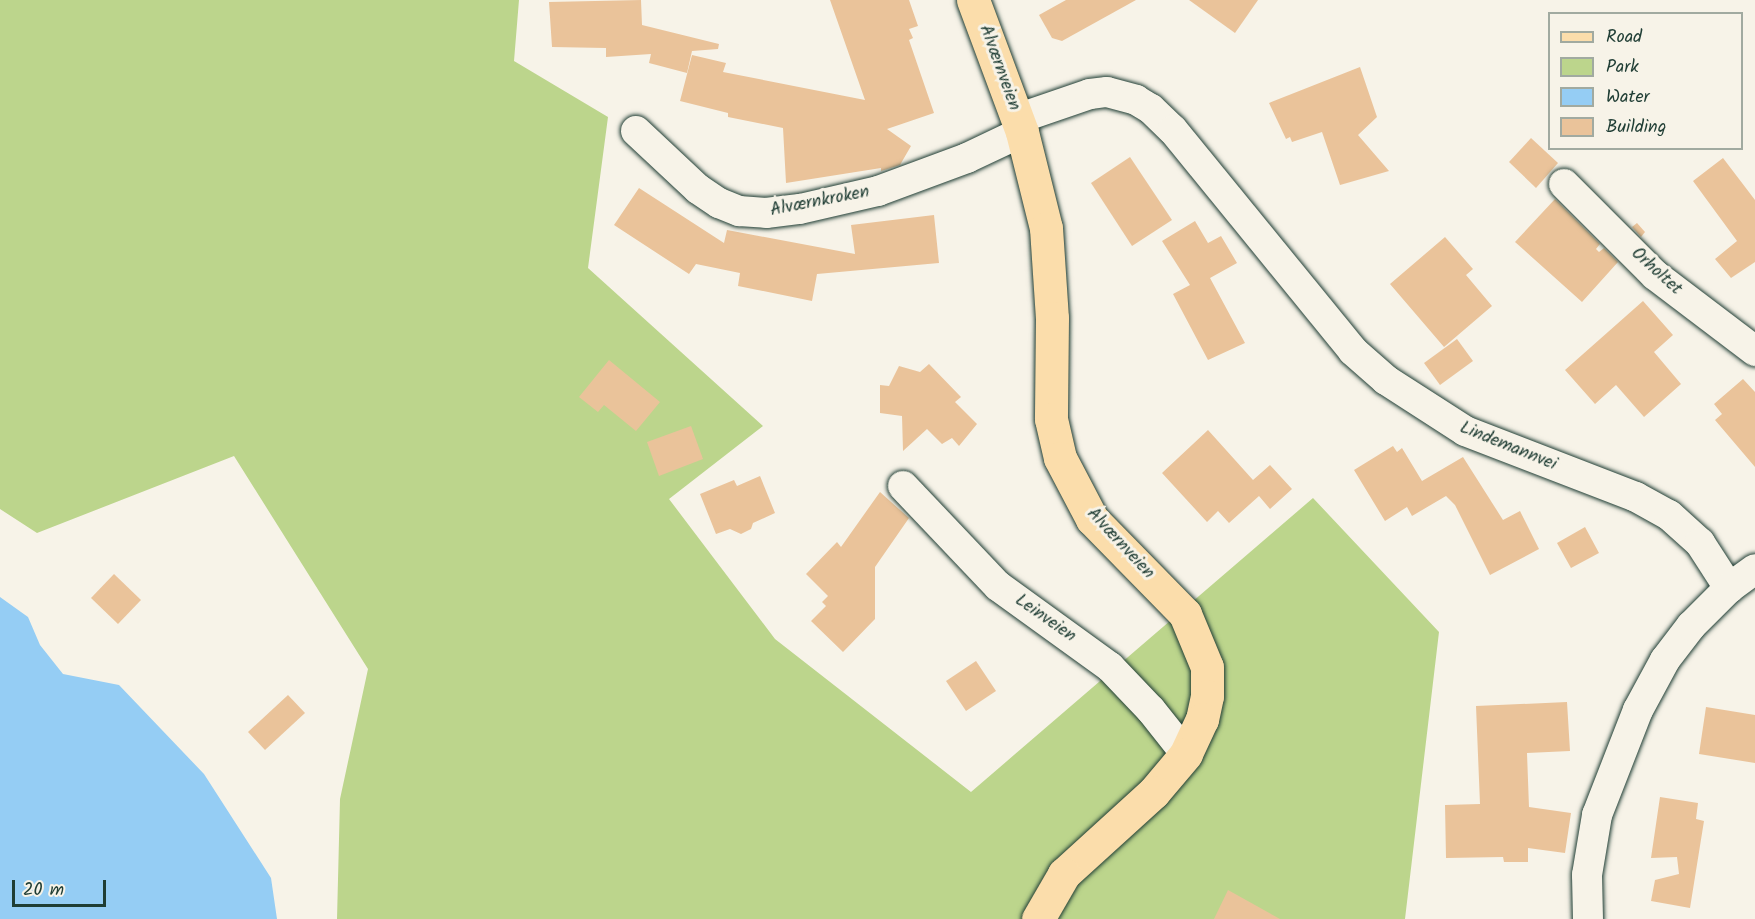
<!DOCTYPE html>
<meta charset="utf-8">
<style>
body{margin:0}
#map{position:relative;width:1755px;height:919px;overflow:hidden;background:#f7f3e8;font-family:Kalam,sans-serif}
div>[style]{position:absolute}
.green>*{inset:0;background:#bcd58c}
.water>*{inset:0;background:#95cdf4}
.building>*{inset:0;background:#eac39a}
.roads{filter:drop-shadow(0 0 2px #1f3d34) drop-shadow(0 0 2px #1f3d34)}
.minor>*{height:30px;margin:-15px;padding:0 15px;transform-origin:15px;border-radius:15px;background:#f7f3e8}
.major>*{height:33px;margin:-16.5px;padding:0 16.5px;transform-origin:16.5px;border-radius:16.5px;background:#fbddab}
span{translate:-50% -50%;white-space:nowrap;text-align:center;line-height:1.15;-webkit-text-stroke:6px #f7f3e8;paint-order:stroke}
.street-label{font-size:18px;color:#1f3d34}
.legend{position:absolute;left:1548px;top:12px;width:195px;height:138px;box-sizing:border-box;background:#f7f3e8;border:2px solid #a1aaa0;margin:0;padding:8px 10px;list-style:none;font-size:18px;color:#1f3d34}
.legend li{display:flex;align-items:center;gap:12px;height:30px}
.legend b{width:30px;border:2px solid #a1aaa0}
.scale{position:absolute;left:12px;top:880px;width:94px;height:27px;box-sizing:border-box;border:3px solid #1f3d34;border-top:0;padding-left:8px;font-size:18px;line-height:21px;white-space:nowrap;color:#1f3d34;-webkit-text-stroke:4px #f7f3e8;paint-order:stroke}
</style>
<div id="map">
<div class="green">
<i style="clip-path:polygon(0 0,519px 0,514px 61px,608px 117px,588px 268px,763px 426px,669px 499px,775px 639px,971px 792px,1313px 498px,1439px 632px,1405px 919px,337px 919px,340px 799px,368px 669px,234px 456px,37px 533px,0 509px)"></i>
</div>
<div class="water">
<i style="clip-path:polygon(0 597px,28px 617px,40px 645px,63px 674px,119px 685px,204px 774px,271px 878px,277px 919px,0 919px)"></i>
</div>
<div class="building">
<i style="clip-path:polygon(641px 0,642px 25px,719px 44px,718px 49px,692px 51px,687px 73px,649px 63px,651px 54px,606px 57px,606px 48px,552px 47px,549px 2px)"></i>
<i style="clip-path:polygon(830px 0,909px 0,918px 26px,909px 29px,913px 38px,909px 40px,934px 113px,887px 129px,911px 146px,900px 165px,881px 171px,881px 168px,786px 183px,783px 128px,728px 117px,728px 113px,680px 101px,692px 55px,726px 63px,723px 72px,865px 100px)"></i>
<i style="clip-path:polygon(1066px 0,1136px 0,1062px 41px,1052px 38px,1039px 15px)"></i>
<i style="clip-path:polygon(1189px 0,1258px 0,1235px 33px)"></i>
<i style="clip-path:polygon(1360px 67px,1377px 117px,1358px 135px,1389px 171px,1340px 185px,1322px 132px,1292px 142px,1290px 137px,1286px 139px,1269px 103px)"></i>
<i style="clip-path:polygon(1531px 138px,1558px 163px,1536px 188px,1509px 162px)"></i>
<i style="clip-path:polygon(1130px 157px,1172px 220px,1132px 246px,1091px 183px)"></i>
<i style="clip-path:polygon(1723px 158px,1755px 200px,1755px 262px,1731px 278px,1715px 259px,1737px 241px,1693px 181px)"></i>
<i style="clip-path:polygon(639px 188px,724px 243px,727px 230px,855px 254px,851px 225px,934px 215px,939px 263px,817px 274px,812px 301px,738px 286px,740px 273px,696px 264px,689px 274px,614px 225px)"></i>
<i style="clip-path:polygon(1555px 199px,1600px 244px,1596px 249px,1599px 252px,1604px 248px,1618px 262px,1582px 302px,1515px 242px)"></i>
<i style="clip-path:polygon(1195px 221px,1208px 243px,1221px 236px,1237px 263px,1210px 278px,1245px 343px,1208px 360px,1173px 294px,1190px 285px,1162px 241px)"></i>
<i style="clip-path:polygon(1637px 223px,1645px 232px,1641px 237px,1632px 227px)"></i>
<i style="clip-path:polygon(1445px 237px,1473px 269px,1466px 275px,1492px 306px,1444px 347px,1390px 284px)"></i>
<i style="clip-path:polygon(1643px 301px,1673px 335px,1654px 352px,1681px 384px,1644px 417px,1616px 385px,1595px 404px,1565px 370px)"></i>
<i style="clip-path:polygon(1457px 339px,1473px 361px,1440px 385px,1424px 363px)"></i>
<i style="clip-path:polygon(609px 360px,660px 402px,636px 431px,604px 405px,598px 412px,579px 397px)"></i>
<i style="clip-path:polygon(929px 364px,961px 397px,955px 402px,977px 424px,959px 446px,952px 438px,942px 444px,927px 429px,903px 451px,902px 416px,880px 413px,880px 385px,889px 386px,899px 366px,920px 372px)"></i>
<i style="clip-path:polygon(1743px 379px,1755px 392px,1755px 467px,1715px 420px,1722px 414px,1714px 404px)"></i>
<i style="clip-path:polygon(691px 426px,703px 459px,659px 476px,647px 442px)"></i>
<i style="clip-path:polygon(1208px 430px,1253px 480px,1270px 465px,1292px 489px,1270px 509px,1259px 496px,1229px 523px,1218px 511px,1207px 522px,1162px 473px)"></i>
<i style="clip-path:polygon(1393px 446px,1397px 452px,1402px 448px,1422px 481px,1463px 457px,1503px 520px,1520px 511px,1539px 549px,1490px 575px,1455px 505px,1446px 496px,1412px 516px,1407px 507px,1385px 521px,1354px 470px)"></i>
<i style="clip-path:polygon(760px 476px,775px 513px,753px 523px,751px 529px,741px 534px,730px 529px,716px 534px,700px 494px,734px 480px,737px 486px)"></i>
<i style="clip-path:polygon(880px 492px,909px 518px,875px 567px,875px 619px,843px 652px,811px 621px,826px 606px,822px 602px,828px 596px,806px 574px,837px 542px,841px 547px)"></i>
<i style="clip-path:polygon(1585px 527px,1599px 553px,1571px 568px,1557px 543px)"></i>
<i style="clip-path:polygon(114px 574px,141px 600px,118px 624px,91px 598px)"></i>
<i style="clip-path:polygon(976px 661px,996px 691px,966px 711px,946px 681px)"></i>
<i style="clip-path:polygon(288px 695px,305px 713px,265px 750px,248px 732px)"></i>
<i style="clip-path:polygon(1567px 702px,1570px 751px,1527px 753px,1529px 807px,1571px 813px,1565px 853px,1528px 848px,1528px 862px,1504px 862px,1503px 857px,1446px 858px,1445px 805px,1480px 804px,1476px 706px)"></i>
<i style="clip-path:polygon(1706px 707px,1755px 715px,1755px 763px,1699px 754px)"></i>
<i style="clip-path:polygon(1660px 797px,1698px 803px,1696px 819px,1704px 821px,1690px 908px,1651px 901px,1655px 880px,1679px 874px,1677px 857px,1651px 858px)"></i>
<i style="clip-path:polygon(1228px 890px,1280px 919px,1214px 919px)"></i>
</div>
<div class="roads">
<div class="minor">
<i style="left:1017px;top:119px;width:77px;rotate:-18.9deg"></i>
<i style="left:1090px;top:94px;width:17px;rotate:-7deg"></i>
<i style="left:1107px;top:92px;width:30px;rotate:15deg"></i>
<i style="left:1136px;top:100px;width:17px;rotate:31deg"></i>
<i style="left:1151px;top:109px;width:30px;rotate:44deg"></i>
<i style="left:1173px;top:130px;width:285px;rotate:50.8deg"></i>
<i style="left:1353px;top:351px;width:44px;rotate:41.3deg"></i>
<i style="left:1386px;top:380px;width:94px;rotate:32.8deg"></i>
<i style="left:1465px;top:431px;width:183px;rotate:21.1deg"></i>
<i style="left:1636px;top:497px;width:38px;rotate:29deg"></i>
<i style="left:1669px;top:515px;width:42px;rotate:42.1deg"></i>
<i style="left:1700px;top:543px;width:54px;rotate:57.2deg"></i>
<i style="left:636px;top:131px;width:85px;rotate:43.1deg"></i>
<i style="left:698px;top:189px;width:25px;rotate:34deg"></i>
<i style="left:719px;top:203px;width:22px;rotate:22deg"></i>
<i style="left:739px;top:211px;width:27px;rotate:4deg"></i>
<i style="left:766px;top:213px;width:34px;rotate:-7deg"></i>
<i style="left:800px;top:209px;width:80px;rotate:-13deg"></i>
<i style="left:878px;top:191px;width:95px;rotate:-20.3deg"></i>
<i style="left:967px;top:158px;width:61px;rotate:-25.3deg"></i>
<i style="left:1564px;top:184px;width:129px;rotate:45deg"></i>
<i style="left:1655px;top:275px;width:126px;rotate:37.2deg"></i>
<i style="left:903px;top:486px;width:138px;rotate:46.5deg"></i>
<i style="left:998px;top:586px;width:138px;rotate:35.9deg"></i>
<i style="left:1110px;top:667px;width:59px;rotate:46.4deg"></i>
<i style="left:1151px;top:710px;width:56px;rotate:51.5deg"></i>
<i style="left:1588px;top:919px;width:44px;rotate:-91.3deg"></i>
<i style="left:1587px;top:875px;width:61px;rotate:-80.5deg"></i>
<i style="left:1597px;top:815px;width:113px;rotate:-68.7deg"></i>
<i style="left:1638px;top:710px;width:57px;rotate:-61.6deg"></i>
<i style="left:1665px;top:660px;width:43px;rotate:-52.6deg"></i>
<i style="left:1691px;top:626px;width:54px;rotate:-45deg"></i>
<i style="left:1729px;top:588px;width:32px;rotate:-36deg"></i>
</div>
<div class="major">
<i style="left:973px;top:0;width:141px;rotate:69.6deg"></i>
<i style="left:1022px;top:132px;width:99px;rotate:76deg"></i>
<i style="left:1046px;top:228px;width:90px;rotate:86.2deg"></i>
<i style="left:1052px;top:318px;width:101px;rotate:90.6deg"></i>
<i style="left:1051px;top:419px;width:40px;rotate:77deg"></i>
<i style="left:1060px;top:458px;width:69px;rotate:62.3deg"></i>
<i style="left:1092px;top:519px;width:133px;rotate:45.6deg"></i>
<i style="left:1185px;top:614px;width:57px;rotate:67.5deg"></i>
<i style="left:1207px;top:667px;width:29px;rotate:90deg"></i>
<i style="left:1207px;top:696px;width:24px;rotate:102deg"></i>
<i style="left:1202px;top:719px;width:38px;rotate:115deg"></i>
<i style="left:1186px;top:754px;width:50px;rotate:130.1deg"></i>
<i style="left:1154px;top:792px;width:122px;rotate:137.7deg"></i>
<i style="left:1064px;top:874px;width:52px;rotate:120deg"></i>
</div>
</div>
<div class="street-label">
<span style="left:999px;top:68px;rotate:70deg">Alværnveien</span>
<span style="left:820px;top:202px;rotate:-11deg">Alværnkroken</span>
<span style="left:1656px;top:272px;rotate:42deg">Orholtet</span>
<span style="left:1508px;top:447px;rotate:22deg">Lindemannvei</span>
<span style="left:1120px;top:544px;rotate:47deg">Alværnveien</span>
<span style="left:1045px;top:619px;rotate:35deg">Leinveien</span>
</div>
<ul class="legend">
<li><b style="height:8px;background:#fbddab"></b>Road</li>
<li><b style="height:16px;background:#bcd58c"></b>Park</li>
<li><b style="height:16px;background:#95cdf4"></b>Water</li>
<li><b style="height:16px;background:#eac39a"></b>Building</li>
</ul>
<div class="scale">20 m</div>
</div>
